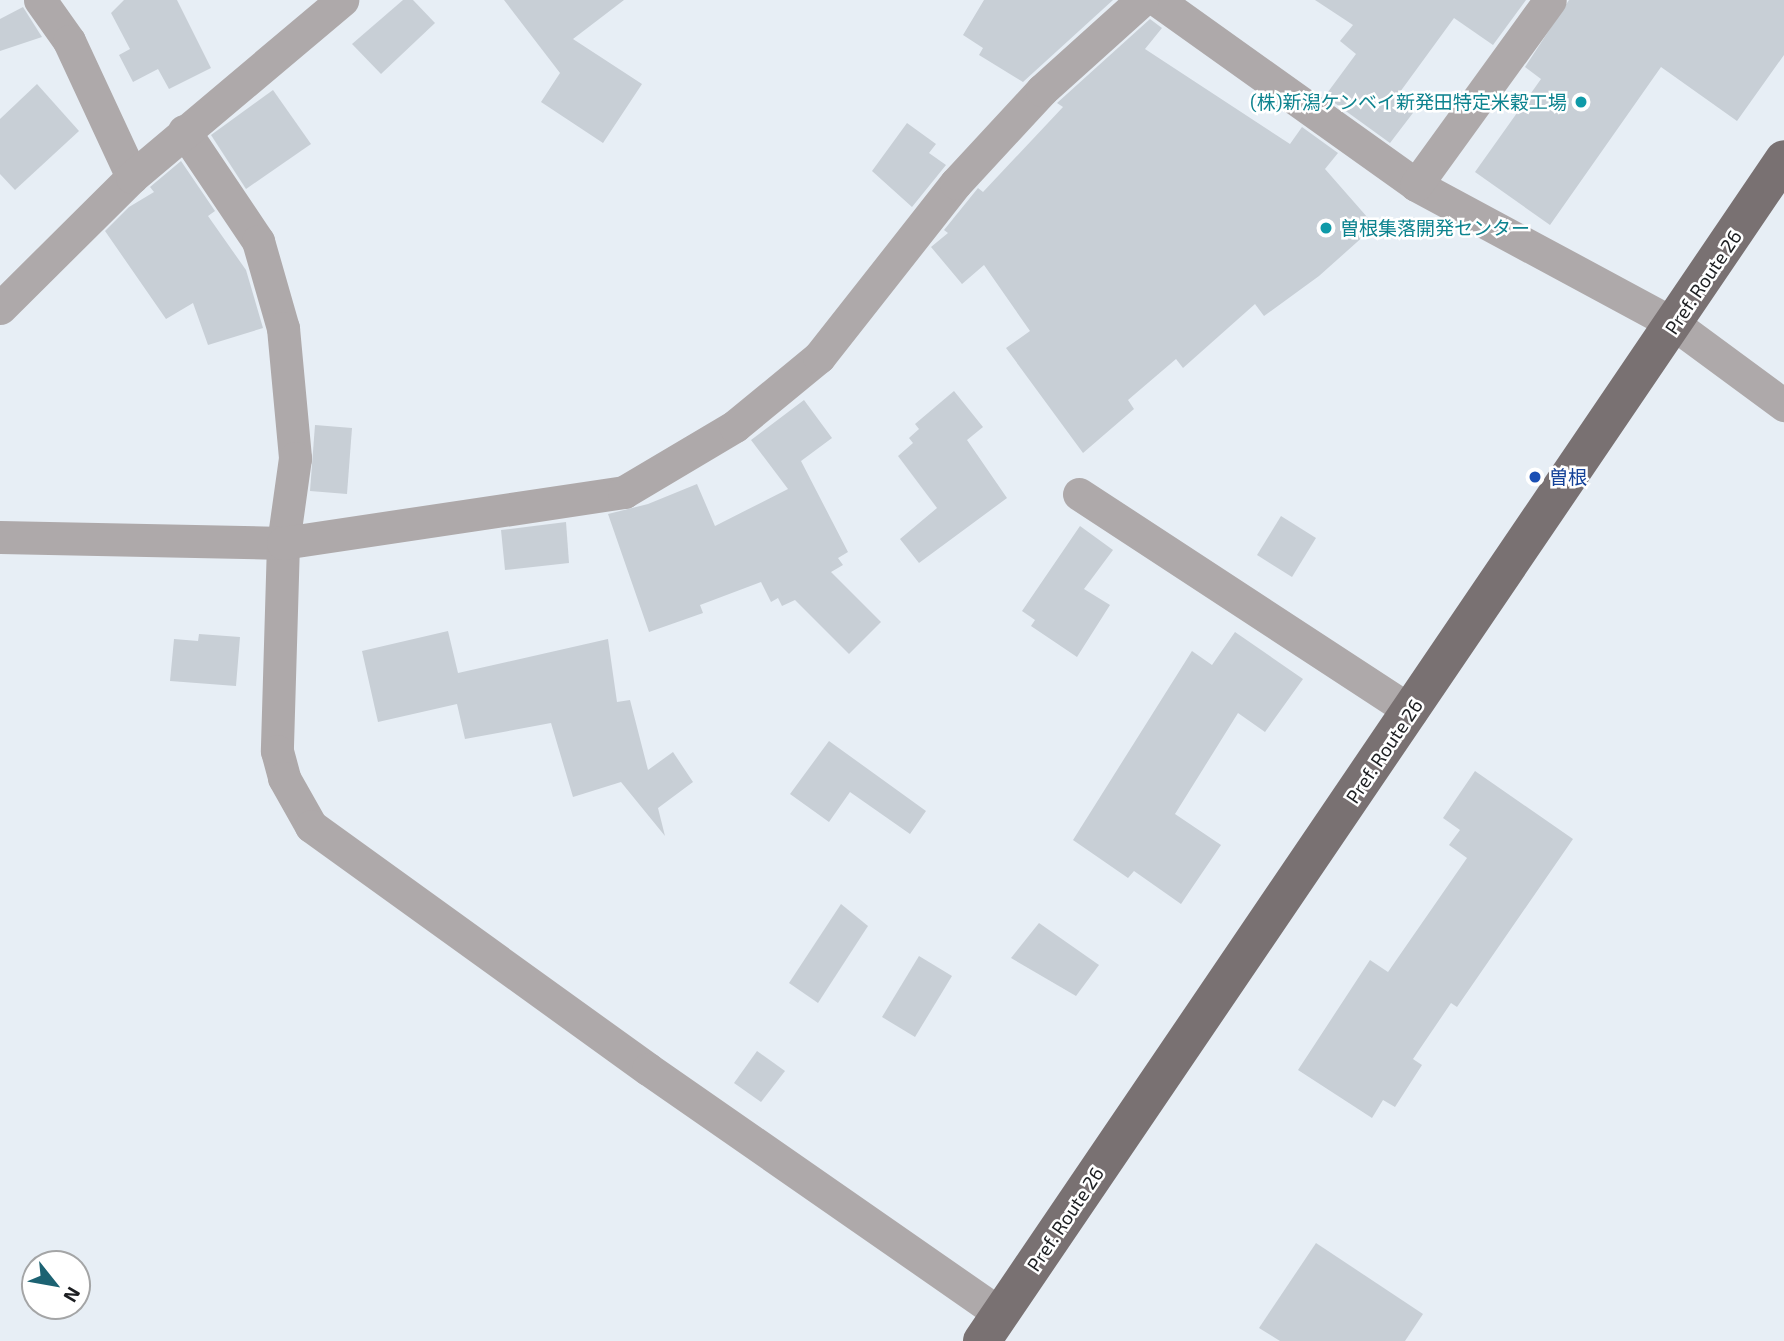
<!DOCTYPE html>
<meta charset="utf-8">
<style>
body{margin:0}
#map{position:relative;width:1784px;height:1341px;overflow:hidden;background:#e7eef5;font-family:"Exo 2","Noto Sans JP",sans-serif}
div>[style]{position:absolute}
.building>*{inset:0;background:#c8cfd6}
.street>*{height:33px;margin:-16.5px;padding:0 16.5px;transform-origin:16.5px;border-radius:16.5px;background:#aea9aa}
.primary>*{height:38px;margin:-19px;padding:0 19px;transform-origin:19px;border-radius:19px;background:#797172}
.dots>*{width:19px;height:19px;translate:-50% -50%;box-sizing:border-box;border:4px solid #fff;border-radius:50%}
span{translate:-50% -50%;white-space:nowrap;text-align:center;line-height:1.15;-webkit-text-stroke:5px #fff;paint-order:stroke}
.culture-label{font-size:19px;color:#0d838f}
.right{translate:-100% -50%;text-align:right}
.left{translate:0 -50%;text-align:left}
.street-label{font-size:19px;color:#1c1e21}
.transit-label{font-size:19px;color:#164399}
.north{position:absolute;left:21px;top:1250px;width:70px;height:70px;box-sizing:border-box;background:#fff;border:2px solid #a4a5a6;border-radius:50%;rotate:121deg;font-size:19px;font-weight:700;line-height:28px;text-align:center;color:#1c1e21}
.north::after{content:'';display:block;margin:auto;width:24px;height:32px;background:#1c6272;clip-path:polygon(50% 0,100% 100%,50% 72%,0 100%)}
</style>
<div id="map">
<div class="building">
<i style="clip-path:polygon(124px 0,177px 0,211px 68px,169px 89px,158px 69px,133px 82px,119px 55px,130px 49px,111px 13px)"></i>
<i style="clip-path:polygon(403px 0,413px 0,435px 23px,381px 74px,352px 44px)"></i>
<i style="clip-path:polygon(504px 0,624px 0,573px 39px,642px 84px,603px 143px,541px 102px,560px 73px)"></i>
<i style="clip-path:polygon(984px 0,1113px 0,1023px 82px,979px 55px,983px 48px,963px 35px)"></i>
<i style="clip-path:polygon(1315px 0,1526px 0,1493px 45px,1454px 18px,1400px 92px,1419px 105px,1390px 143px,1325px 96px,1356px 54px,1340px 41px,1353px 25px)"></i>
<i style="clip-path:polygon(1569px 0,1784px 0,1784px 55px,1737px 121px,1661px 67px,1550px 225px,1475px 172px,1541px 79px,1525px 67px)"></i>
<i style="clip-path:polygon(23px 7px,42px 37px,0 51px,0 19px)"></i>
<i style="clip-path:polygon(1150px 19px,1162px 28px,1145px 49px,1290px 144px,1302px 127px,1338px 153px,1325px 169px,1375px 226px,1319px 276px,1264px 316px,1255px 304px,1183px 368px,1176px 359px,1128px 400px,1134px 409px,1083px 453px,1006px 348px,1030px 331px,984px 265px,962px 284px,931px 247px,948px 233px,944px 230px,978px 188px,983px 192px,1063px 107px,1057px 103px)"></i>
<i style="clip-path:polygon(37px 84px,79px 131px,15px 190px,0 174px,0 119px)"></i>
<i style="clip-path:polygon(273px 90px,311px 144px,246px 189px,211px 135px)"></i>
<i style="clip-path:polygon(907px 123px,936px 144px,929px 153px,946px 165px,912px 207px,872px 171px)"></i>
<i style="clip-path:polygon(181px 161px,215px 211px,208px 216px,246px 270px,263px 328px,208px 345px,193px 303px,166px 319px,105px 231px,129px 207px,154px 192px,150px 187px)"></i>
<i style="clip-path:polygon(954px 391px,983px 427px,967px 440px,1007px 498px,919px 563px,900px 539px,937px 508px,898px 456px,913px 443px,909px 438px,919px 429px,915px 424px)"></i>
<i style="clip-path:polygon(804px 400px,832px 438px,801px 461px,848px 552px,838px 558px,843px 565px,831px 572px,881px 622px,849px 654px,795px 600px,782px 606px,778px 598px,771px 602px,761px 582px,700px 605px,703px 613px,649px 632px,608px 514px,648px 504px,697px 484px,715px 526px,788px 489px,751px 440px)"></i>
<i style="clip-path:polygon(315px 425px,352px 428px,347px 494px,310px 491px)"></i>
<i style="clip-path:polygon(1281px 516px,1316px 538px,1292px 577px,1257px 555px)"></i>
<i style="clip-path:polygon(566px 522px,569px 563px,505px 570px,501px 530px)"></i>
<i style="clip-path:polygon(1080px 526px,1113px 550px,1084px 589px,1110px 605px,1077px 657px,1031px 626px,1035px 620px,1022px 611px)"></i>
<i style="clip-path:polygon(448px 631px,458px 673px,608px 639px,617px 702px,630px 700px,648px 770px,673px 752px,693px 782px,658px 808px,665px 836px,621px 782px,573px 797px,551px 723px,465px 739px,457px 704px,378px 722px,362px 651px)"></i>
<i style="clip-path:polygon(1235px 632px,1303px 679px,1265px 732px,1238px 713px,1175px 814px,1221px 845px,1181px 904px,1134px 871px,1128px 878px,1073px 840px,1192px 651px,1212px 665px)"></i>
<i style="clip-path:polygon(199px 634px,240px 637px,236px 686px,170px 681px,174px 639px,198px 641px)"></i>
<i style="clip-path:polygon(829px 741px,926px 811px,910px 834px,850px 792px,829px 822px,790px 794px)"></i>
<i style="clip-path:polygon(1475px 771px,1573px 839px,1457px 1007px,1451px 1003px,1413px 1059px,1422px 1065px,1395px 1107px,1383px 1100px,1372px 1118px,1298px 1070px,1370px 960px,1388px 972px,1467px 858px,1449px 845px,1460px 830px,1443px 818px)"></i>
<i style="clip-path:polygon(841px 904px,868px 926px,818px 1003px,789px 983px)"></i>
<i style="clip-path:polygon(1039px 923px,1099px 965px,1076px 996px,1011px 958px)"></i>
<i style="clip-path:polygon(919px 956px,952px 976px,915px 1037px,882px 1017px)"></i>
<i style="clip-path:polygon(757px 1051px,785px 1071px,761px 1102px,734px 1083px)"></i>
<i style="clip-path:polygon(1316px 1243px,1423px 1314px,1405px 1341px,1280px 1341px,1259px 1328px)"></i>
</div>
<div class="street">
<i style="left:40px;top:0;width:50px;rotate:54.7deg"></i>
<i style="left:69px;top:41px;width:150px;rotate:65.1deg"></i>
<i style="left:1157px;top:0;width:318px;rotate:35.5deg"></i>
<i style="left:1416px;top:185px;width:293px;rotate:28.3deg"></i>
<i style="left:1674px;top:324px;width:137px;rotate:36.4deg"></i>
<i style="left:184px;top:131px;width:133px;rotate:56.1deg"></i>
<i style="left:258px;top:241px;width:91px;rotate:74deg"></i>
<i style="left:283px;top:328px;width:131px;rotate:84.7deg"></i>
<i style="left:295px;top:458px;width:86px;rotate:98deg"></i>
<i style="left:283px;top:543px;width:208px;rotate:91.7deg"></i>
<i style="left:277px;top:751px;width:28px;rotate:75deg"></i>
<i style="left:284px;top:778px;width:55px;rotate:60.6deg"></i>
<i style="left:311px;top:826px;width:415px;rotate:35.8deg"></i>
<i style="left:648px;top:1069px;width:429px;rotate:34.8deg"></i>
<i style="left:1416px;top:185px;width:228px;rotate:-54.1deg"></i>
<i style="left:0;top:308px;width:186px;rotate:-44.8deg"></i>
<i style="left:132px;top:177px;width:275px;rotate:-40.1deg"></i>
<i style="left:1079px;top:494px;width:397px;rotate:33.2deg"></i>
<i style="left:0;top:537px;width:283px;rotate:1.2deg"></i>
<i style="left:283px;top:543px;width:345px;rotate:-8.5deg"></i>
<i style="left:624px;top:492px;width:129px;rotate:-30.7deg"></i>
<i style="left:735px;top:426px;width:109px;rotate:-39.4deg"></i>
<i style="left:819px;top:357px;width:221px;rotate:-51.8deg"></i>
<i style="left:956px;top:183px;width:127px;rotate:-47.2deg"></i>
<i style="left:1042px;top:90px;width:135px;rotate:-42deg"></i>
</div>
<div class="primary">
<i style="left:982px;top:1341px;width:1428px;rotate:-55.84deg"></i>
</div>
<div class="dots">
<i style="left:1581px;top:102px;background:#0f9aa8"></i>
<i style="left:1326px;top:228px;background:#0f9aa8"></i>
<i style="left:1535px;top:477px;background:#1a4fb4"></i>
</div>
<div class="culture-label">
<span class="right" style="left:1567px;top:102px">(株)新潟ケンベイ新発田特定米穀工場</span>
<span class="left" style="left:1340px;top:228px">曽根集落開発センター</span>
</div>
<div class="street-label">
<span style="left:1703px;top:282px;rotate:-56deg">Pref. Route 26</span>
<span style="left:1384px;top:751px;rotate:-56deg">Pref. Route 26</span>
<span style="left:1065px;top:1219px;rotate:-56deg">Pref. Route 26</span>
</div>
<div class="transit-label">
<span class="left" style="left:1549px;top:477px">曽根</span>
</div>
<div class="north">N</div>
</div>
